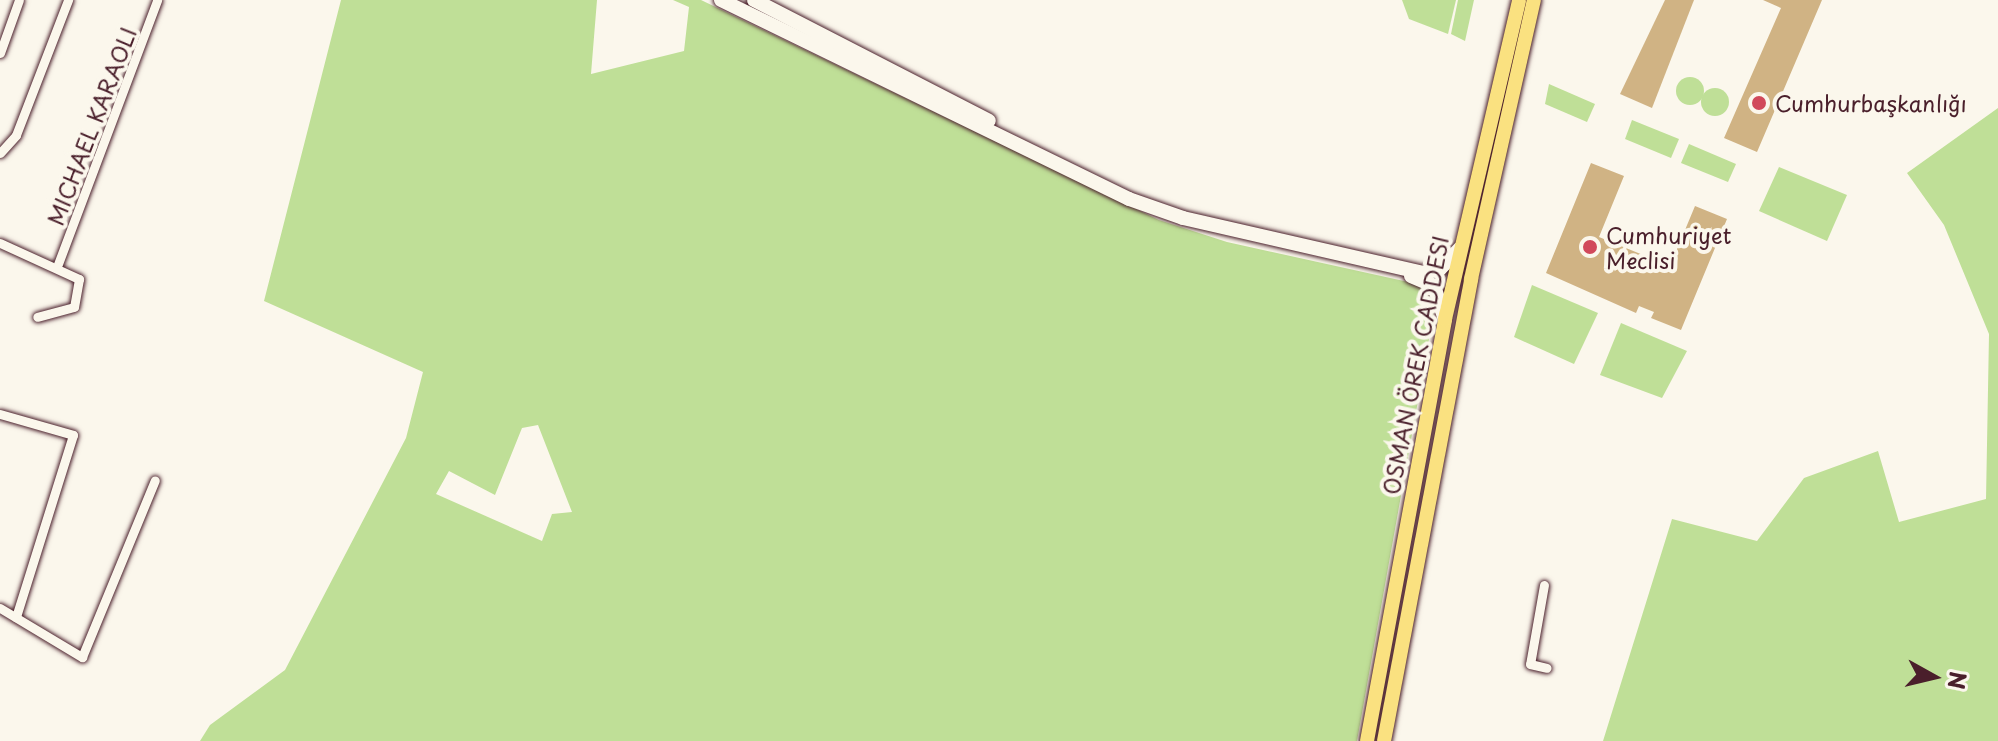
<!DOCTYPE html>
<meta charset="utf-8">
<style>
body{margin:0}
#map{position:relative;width:1998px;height:741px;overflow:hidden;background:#fbf7ec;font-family:"Playpen Sans",sans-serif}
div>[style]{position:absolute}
.green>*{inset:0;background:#bfdf97}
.round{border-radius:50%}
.building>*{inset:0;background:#d0b384}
.roads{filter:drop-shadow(0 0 2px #4a1f2b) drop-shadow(0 0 2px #4a1f2b)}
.street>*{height:9px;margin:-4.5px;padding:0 4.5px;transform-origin:4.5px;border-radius:4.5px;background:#fbf7ec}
.secondary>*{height:14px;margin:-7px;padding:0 7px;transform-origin:7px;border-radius:7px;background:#fbf7ec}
.primary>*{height:14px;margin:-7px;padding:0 7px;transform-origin:7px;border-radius:7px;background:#fae180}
.dots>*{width:22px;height:22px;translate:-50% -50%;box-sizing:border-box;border:4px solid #fbf7ec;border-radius:50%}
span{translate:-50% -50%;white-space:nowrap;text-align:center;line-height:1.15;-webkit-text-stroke:8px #fbf7ec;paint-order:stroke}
.poi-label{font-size:22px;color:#4a1f2b}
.left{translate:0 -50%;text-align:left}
.street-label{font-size:22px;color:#4a1f2b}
.north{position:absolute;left:1894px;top:637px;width:80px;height:80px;-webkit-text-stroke:6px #fbf7ec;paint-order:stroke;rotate:98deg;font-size:22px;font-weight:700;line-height:32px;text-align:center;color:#4a1f2b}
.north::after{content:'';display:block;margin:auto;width:28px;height:36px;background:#4a1f2b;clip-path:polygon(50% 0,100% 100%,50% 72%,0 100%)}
</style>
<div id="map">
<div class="green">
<i style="clip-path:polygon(evenodd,341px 0,597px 0,591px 74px,684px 51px,689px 7px,673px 0,701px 0,1159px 220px,1227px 242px,1422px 285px,1435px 306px,1357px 741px,200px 741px,210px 725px,285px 670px,406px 438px,423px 372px,264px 301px,341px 0,538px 425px,572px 512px,552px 514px,542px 541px,436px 494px,449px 471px,495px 495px,522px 428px,538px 425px)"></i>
<i style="clip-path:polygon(1402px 0,1456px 0,1448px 34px,1409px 19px)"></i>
<i style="clip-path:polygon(1458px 0,1474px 0,1465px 41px,1451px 34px)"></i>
<i class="round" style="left:1676px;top:77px;width:28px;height:28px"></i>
<i style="clip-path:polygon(1549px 84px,1595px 104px,1587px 122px,1545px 104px)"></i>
<i class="round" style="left:1701px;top:88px;width:28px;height:28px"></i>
<i style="clip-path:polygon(1998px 108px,1998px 741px,1603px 741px,1672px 519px,1757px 541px,1804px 478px,1878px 451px,1899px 522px,1986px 499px,1989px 334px,1944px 225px,1907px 173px)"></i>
<i style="clip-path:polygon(1632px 120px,1679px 139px,1671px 158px,1625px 139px)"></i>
<i style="clip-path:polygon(1689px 144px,1736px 164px,1728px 182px,1681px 163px)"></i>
<i style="clip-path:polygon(1779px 167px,1847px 195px,1827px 241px,1759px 211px)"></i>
<i style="clip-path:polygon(1532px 285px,1598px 313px,1574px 364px,1514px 337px)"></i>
<i style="clip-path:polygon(1621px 323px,1687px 351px,1662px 398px,1600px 375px)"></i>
</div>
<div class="building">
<i style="clip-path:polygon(1665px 0,1694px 0,1652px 108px,1620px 94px)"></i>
<i style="clip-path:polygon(1763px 0,1822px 0,1757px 152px,1724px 138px,1781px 8px)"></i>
<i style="clip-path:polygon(1591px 163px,1624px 176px,1599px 237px,1670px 266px,1695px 206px,1727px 219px,1681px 330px,1651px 318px,1654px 312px,1639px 306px,1636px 313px,1546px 273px)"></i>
</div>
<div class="roads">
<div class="street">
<i style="left:0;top:53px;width:56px;rotate:-70.3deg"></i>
<i style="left:0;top:153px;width:24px;rotate:-48deg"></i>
<i style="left:16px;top:135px;width:145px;rotate:-68.9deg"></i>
<i style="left:0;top:243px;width:87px;rotate:24.5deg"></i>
<i style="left:79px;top:279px;width:28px;rotate:100deg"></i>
<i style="left:74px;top:307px;width:38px;rotate:165deg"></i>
<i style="left:58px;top:264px;width:282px;rotate:-69.4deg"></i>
<i style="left:0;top:414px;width:76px;rotate:16deg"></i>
<i style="left:73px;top:435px;width:191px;rotate:107.4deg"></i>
<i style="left:1544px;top:585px;width:80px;rotate:100deg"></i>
<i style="left:1530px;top:664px;width:17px;rotate:13deg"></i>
<i style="left:0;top:608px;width:96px;rotate:30.9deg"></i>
<i style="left:82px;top:657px;width:191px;rotate:-67.6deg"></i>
</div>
<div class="secondary">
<i style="left:721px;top:0;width:454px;rotate:26deg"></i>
<i style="left:1129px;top:199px;width:57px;rotate:19.4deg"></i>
<i style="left:1183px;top:218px;width:247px;rotate:12.9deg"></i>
<i style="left:1424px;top:273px;width:16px;rotate:-14deg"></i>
<i style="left:1440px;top:269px;width:29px;rotate:-46deg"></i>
<i style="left:754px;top:0;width:264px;rotate:27.2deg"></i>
<i style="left:1411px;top:276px;width:25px;rotate:23deg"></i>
<i style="left:1434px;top:286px;width:35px;rotate:72deg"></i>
</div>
<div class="primary">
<i style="left:1367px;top:741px;width:429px;rotate:-79.5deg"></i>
<i style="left:1445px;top:319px;width:327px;rotate:-76.9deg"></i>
<i style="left:1384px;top:741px;width:470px;rotate:-79.3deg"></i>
<i style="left:1471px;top:279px;width:286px;rotate:-77.3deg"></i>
</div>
</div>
<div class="dots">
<i style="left:1759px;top:103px;background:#d1495b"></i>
<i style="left:1590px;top:247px;background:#d1495b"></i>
</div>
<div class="poi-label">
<span class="left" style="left:1775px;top:103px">Cumhurbaşkanlığı</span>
<span class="left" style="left:1606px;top:247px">Cumhuriyet<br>Meclisi</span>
</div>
<div class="street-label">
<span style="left:91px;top:126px;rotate:-69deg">MICHAEL KARAOLI</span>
<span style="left:1415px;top:365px;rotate:-79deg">OSMAN ÖREK CADDESI</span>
</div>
<div class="north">N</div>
</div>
